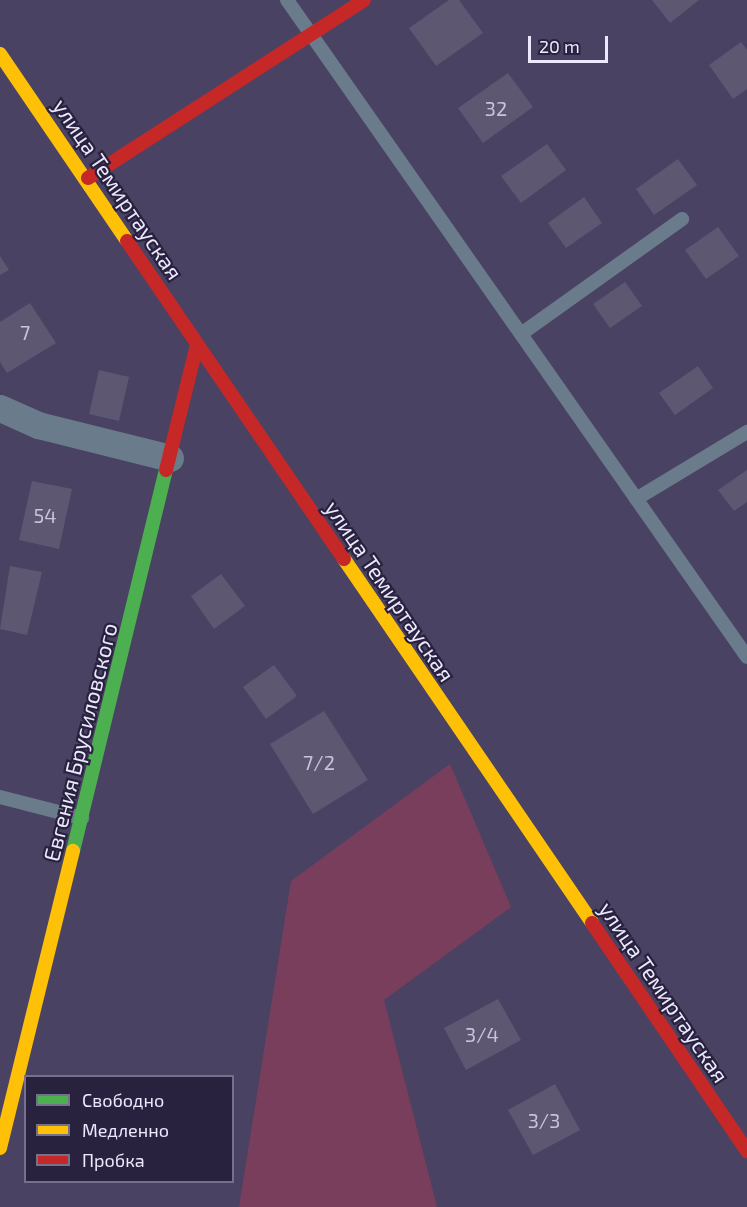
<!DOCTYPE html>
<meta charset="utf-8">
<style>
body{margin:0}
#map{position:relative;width:747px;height:1207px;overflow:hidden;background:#4a4262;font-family:"Exo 2",sans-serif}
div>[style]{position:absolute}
.green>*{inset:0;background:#7a3e5d}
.building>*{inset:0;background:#5e5772}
.lane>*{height:14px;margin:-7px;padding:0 7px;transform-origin:7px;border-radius:7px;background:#6a7b8c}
.street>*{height:27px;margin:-13.5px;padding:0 13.5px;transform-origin:13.5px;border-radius:13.5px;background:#6a7b8c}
.fast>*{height:14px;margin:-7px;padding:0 7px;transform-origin:7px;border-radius:7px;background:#4caf50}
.slow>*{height:14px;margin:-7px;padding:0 7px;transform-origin:7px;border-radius:7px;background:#ffc107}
.jam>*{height:14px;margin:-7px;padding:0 7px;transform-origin:7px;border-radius:7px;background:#c62828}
span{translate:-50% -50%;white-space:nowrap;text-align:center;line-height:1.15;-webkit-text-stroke:4.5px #28223e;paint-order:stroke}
.number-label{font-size:20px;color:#c8c4db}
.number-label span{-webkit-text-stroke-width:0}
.street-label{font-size:22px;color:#ece8fe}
.legend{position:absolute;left:24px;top:1075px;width:210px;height:108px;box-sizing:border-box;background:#28223e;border:2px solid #76718b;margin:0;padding:8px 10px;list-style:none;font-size:18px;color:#ece8fe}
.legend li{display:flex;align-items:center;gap:12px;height:30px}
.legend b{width:30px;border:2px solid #76718b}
.scale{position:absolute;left:528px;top:36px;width:80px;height:27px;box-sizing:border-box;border:3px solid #ece8fe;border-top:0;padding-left:8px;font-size:18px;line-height:21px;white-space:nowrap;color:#ece8fe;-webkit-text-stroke:4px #28223e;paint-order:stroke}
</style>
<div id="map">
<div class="green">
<i style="clip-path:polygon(450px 764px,511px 907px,384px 1000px,437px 1207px,239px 1207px,291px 881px)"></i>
</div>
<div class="building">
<i style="clip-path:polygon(449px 0,459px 0,483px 33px,436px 66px,409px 28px)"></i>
<i style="clip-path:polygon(652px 0,699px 0,670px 23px)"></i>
<i style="clip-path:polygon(741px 42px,747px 50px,747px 89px,733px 99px,709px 65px)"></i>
<i style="clip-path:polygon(508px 73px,533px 107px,483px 143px,458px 108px)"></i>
<i style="clip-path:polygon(547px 144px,566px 170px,521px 203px,501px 176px)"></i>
<i style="clip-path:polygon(678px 159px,697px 185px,654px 215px,636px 189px)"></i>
<i style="clip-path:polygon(584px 197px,602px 223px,566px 248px,548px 223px)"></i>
<i style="clip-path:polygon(718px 227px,739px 256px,706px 279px,685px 250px)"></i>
<i style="clip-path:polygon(0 256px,9px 270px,0 275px)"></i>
<i style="clip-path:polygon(625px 282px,642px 306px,610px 328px,593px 304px)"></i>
<i style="clip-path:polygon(30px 303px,56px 343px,7px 373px,0 362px,0 322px)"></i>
<i style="clip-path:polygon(698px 366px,713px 388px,675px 415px,659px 393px)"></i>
<i style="clip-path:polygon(99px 370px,129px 377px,119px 421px,89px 414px)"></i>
<i style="clip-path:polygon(747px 470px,747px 502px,734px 511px,718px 490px)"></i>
<i style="clip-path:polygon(32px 481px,72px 489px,59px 549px,19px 540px)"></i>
<i style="clip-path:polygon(10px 566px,42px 572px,27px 635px,0 629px)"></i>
<i style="clip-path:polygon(221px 574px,245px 606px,214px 629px,191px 596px)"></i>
<i style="clip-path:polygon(274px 665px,297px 696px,266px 719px,243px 687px)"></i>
<i style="clip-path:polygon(324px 711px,368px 780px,313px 814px,270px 744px)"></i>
<i style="clip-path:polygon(498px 999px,521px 1040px,466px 1070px,444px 1028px)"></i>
<i style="clip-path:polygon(555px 1084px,580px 1130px,533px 1155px,508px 1110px)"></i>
</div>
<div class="lane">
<i style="left:287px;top:0;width:802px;rotate:55deg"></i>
<i style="left:521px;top:334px;width:198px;rotate:-35.5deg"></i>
<i style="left:636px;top:499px;width:130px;rotate:-31.1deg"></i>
<i style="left:0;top:797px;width:85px;rotate:14.4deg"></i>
</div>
<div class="street">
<i style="left:0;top:408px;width:42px;rotate:24.1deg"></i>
<i style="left:38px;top:425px;width:136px;rotate:14deg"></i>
</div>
<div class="fast">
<i style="left:73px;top:851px;width:392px;rotate:-76.3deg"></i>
</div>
<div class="slow">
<i style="left:0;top:54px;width:226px;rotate:55.8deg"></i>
<i style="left:344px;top:559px;width:440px;rotate:55.7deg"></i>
<i style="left:0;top:1148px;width:306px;rotate:-76.2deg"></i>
</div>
<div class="jam">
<i style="left:88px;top:178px;width:328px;rotate:-32.8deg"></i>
<i style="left:127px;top:241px;width:385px;rotate:55.7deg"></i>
<i style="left:166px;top:470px;width:129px;rotate:-76.1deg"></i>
<i style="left:592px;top:923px;width:276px;rotate:55.8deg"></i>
</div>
<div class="number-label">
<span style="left:496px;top:108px">32</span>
<span style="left:25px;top:332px">7</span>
<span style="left:45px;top:515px">54</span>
<span style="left:319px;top:762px">7/2</span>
<span style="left:482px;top:1034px">3/4</span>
<span style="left:544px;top:1120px">3/3</span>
</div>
<div class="street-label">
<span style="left:118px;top:189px;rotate:56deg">улица Темиртауская</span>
<span style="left:390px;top:591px;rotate:56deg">улица Темиртауская</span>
<span style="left:80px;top:742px;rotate:-76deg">Евгения Брусиловского</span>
<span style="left:664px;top:992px;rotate:56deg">улица Темиртауская</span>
</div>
<ul class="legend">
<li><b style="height:8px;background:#4caf50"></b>Свободно</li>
<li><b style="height:8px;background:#ffc107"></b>Медленно</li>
<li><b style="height:8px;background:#c62828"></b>Пробка</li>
</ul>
<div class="scale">20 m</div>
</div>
